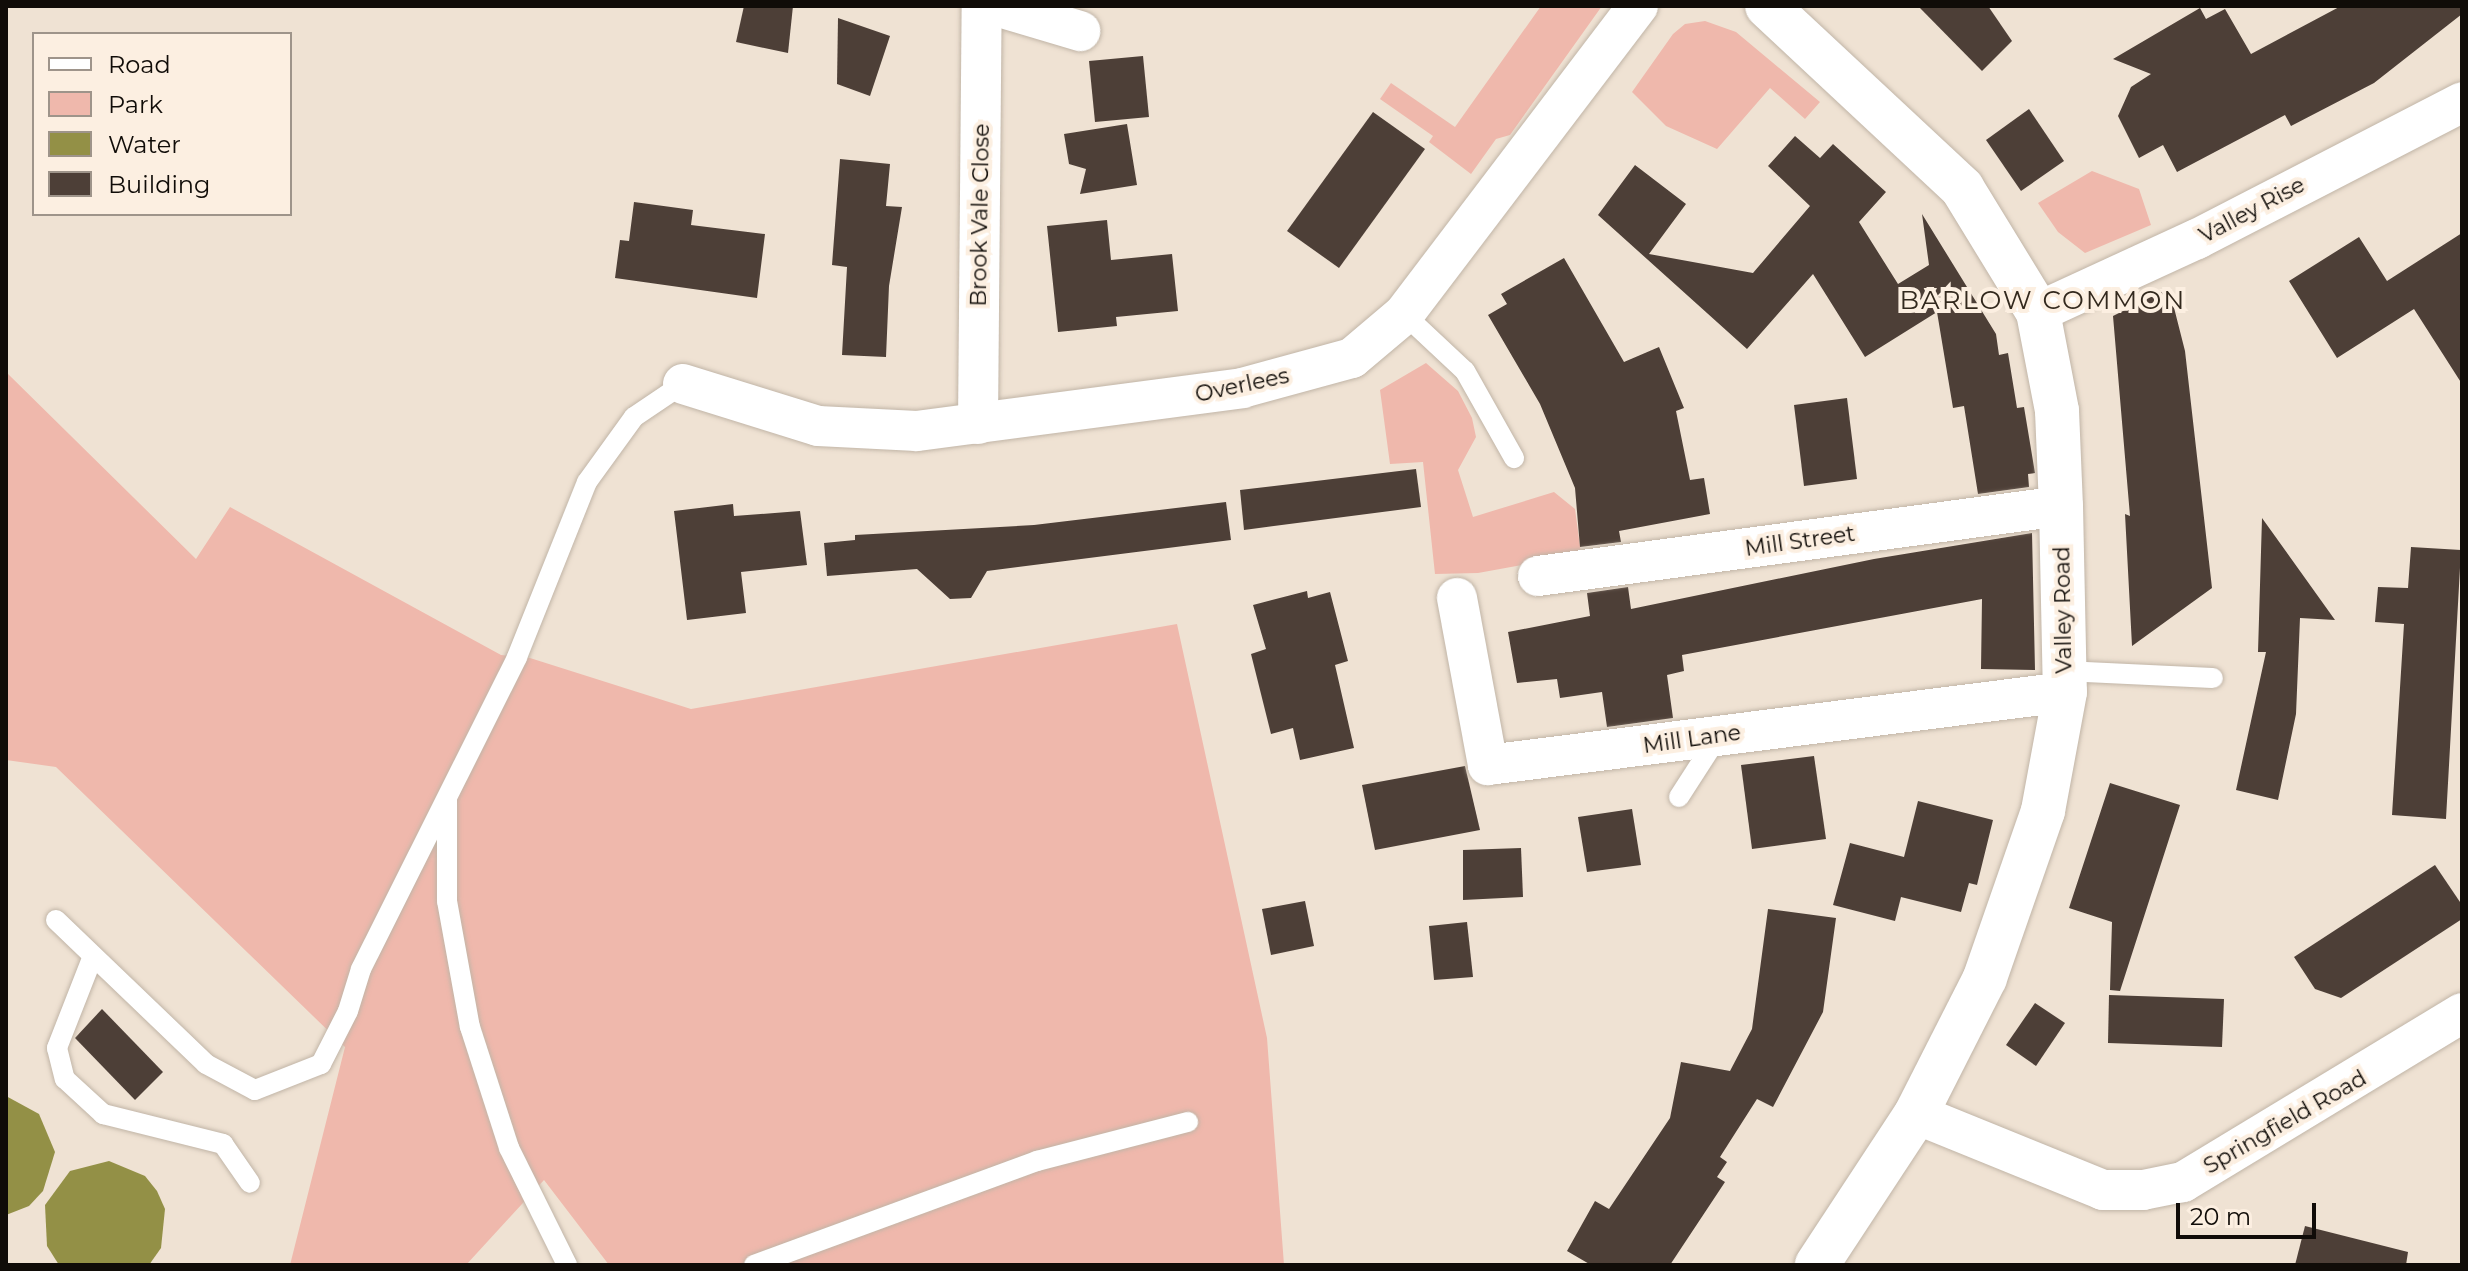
<!DOCTYPE html>
<style>
body{margin:0}
#map{position:relative;width:2468px;height:1271px;overflow:hidden;background:#efe2d3;font-family:Montserrat,sans-serif}
div>[style]{position:absolute}
.green>*{inset:0;background:#efb8ac}
.water>*{inset:0;background:#939046}
.building>*{inset:0;background:#4d3f37}
.roads{filter:drop-shadow(0 0 2px #c1b5a7) drop-shadow(0 0 2px #c1b5a7)}
.lane>*{height:20px;margin:-10px;padding:0 10px;transform-origin:10px;border-radius:10px;background:#fff}
.street>*{height:40px;margin:-20px;padding:0 20px;transform-origin:20px;border-radius:20px;background:#fff}
.secondary>*{height:44px;margin:-22px;padding:0 22px;transform-origin:22px;border-radius:22px;background:#fff}
span{translate:-50% -50%;white-space:nowrap;text-align:center;line-height:1.15;-webkit-text-stroke:8px #fcefe1;paint-order:stroke}
.street-label{font-size:22px;color:#100c08}
.quarter-label{font-size:26px;color:#32281d;letter-spacing:2px}
.frame{position:absolute;inset:0;border:8px solid #100c08;pointer-events:none}
.legend{position:absolute;left:32px;top:32px;width:260px;height:184px;box-sizing:border-box;background:#fcefe1;border:2px solid #9e948a;margin:0;padding:10px 14px;list-style:none;font-size:24px;color:#100c08}
.legend li{display:flex;align-items:center;gap:16px;height:40px}
.legend b{width:40px;border:2px solid #9e948a}
.scale{position:absolute;left:2176px;top:1203px;width:140px;height:36px;box-sizing:border-box;border:4px solid #100c08;border-top:0;padding-left:10px;font-size:24px;line-height:28px;white-space:nowrap;color:#100c08;-webkit-text-stroke:6px #fcefe1;paint-order:stroke}
</style>
<div id="map">
<div class="green">
<i style="clip-path:polygon(1541px 6px,1602px 6px,1510px 135px,1496px 139px,1471px 174px,1429px 142px,1433px 136px,1380px 99px,1391px 83px,1455px 127px)"></i>
<i style="clip-path:polygon(1705px 21px,1736px 32px,1820px 102px,1805px 119px,1770px 88px,1717px 149px,1666px 126px,1632px 92px,1673px 34px,1685px 24px)"></i>
<i style="clip-path:polygon(2092px 171px,2139px 189px,2151px 225px,2085px 253px,2058px 232px,2038px 203px)"></i>
<i style="clip-path:polygon(1426px 363px,1458px 391px,1472px 418px,1476px 437px,1458px 470px,1473px 517px,1554px 492px,1575px 509px,1581px 554px,1478px 573px,1435px 574px,1423px 462px,1390px 464px,1380px 390px)"></i>
<i style="clip-path:polygon(6px 372px,196px 559px,230px 507px,501px 655px,530px 658px,691px 709px,1177px 624px,1267px 1038px,1284px 1265px,609px 1265px,544px 1180px,466px 1265px,290px 1265px,345px 1047px,56px 767px,6px 760px)"></i>
</div>
<div class="water">
<i style="clip-path:polygon(6px 1096px,39px 1114px,55px 1152px,43px 1191px,29px 1206px,6px 1215px)"></i>
<i style="clip-path:polygon(109px 1161px,145px 1176px,157px 1191px,165px 1209px,161px 1248px,149px 1265px,59px 1265px,47px 1246px,45px 1205px,70px 1171px)"></i>
</div>
<div class="building">
<i style="clip-path:polygon(744px 6px,793px 6px,788px 53px,736px 42px)"></i>
<i style="clip-path:polygon(1918px 6px,1988px 6px,2012px 41px,1982px 71px)"></i>
<i style="clip-path:polygon(2341px 6px,2462px 6px,2462px 14px,2374px 83px,2291px 126px,2285px 115px,2177px 172px,2163px 145px,2139px 158px,2118px 116px,2131px 87px,2151px 74px,2113px 59px,2200px 8px,2206px 19px,2225px 9px,2251px 54px)"></i>
<i style="clip-path:polygon(838px 18px,890px 36px,870px 96px,837px 84px)"></i>
<i style="clip-path:polygon(1143px 56px,1149px 117px,1095px 122px,1089px 61px)"></i>
<i style="clip-path:polygon(2029px 109px,2064px 161px,2021px 191px,1986px 140px)"></i>
<i style="clip-path:polygon(1373px 112px,1425px 149px,1339px 268px,1287px 231px)"></i>
<i style="clip-path:polygon(1127px 124px,1137px 185px,1080px 194px,1086px 169px,1069px 164px,1064px 134px)"></i>
<i style="clip-path:polygon(1795px 136px,1820px 158px,1833px 144px,1886px 192px,1859px 222px,1898px 284px,1929px 265px,1922px 214px,1996px 334px,1999px 355px,2008px 353px,2017px 408px,2024px 407px,2035px 473px,2028px 474px,2029px 487px,1978px 494px,1964px 406px,1953px 408px,1937px 312px,1865px 357px,1813px 274px,1747px 349px,1598px 215px,1635px 165px,1686px 204px,1649px 254px,1753px 273px,1810px 206px,1768px 166px)"></i>
<i style="clip-path:polygon(840px 159px,890px 164px,886px 206px,902px 207px,889px 286px,886px 357px,842px 355px,847px 267px,832px 265px)"></i>
<i style="clip-path:polygon(634px 202px,693px 210px,691px 225px,765px 234px,757px 298px,615px 278px,620px 240px,629px 241px)"></i>
<i style="clip-path:polygon(1107px 220px,1111px 260px,1172px 254px,1178px 311px,1116px 317px,1117px 326px,1058px 332px,1047px 226px)"></i>
<i style="clip-path:polygon(2462px 233px,2462px 384px,2414px 309px,2337px 358px,2289px 281px,2359px 237px,2387px 281px)"></i>
<i style="clip-path:polygon(1564px 258px,1624px 362px,1659px 347px,1684px 408px,1676px 411px,1690px 480px,1704px 478px,1710px 514px,1619px 531px,1621px 542px,1580px 547px,1575px 488px,1540px 404px,1488px 315px,1507px 304px,1501px 294px)"></i>
<i style="clip-path:polygon(2169px 288px,2185px 351px,2212px 588px,2132px 646px,2125px 514px,2130px 516px,2113px 316px)"></i>
<i style="clip-path:polygon(1847px 398px,1857px 479px,1804px 486px,1794px 405px)"></i>
<i style="clip-path:polygon(1416px 469px,1421px 507px,1244px 530px,1240px 490px)"></i>
<i style="clip-path:polygon(1226px 502px,1231px 540px,987px 571px,971px 598px,950px 599px,917px 569px,827px 576px,824px 543px,855px 540px,855px 535px,1034px 525px)"></i>
<i style="clip-path:polygon(733px 504px,734px 516px,800px 511px,807px 565px,741px 572px,746px 613px,687px 620px,674px 511px)"></i>
<i style="clip-path:polygon(2262px 518px,2335px 620px,2300px 618px,2296px 714px,2278px 800px,2236px 790px,2266px 652px,2258px 652px)"></i>
<i style="clip-path:polygon(2032px 533px,2035px 670px,1981px 669px,1982px 599px,1682px 655px,1684px 671px,1667px 675px,1673px 718px,1607px 727px,1602px 692px,1560px 698px,1557px 679px,1517px 683px,1508px 632px,1590px 616px,1587px 593px,1628px 587px,1631px 609px,1874px 559px)"></i>
<i style="clip-path:polygon(2411px 547px,2461px 550px,2446px 819px,2392px 815px,2404px 624px,2375px 622px,2378px 587px,2408px 588px)"></i>
<i style="clip-path:polygon(1307px 591px,1308px 598px,1330px 592px,1348px 661px,1335px 665px,1354px 748px,1300px 760px,1293px 728px,1271px 734px,1251px 654px,1266px 649px,1253px 605px)"></i>
<i style="clip-path:polygon(1814px 756px,1826px 839px,1752px 849px,1741px 765px)"></i>
<i style="clip-path:polygon(1465px 766px,1480px 830px,1375px 850px,1362px 785px)"></i>
<i style="clip-path:polygon(2110px 783px,2180px 805px,2120px 991px,2110px 990px,2112px 922px,2069px 908px)"></i>
<i style="clip-path:polygon(1918px 801px,1993px 820px,1977px 885px,1969px 883px,1961px 912px,1901px 897px,1895px 921px,1833px 905px,1850px 843px,1904px 857px)"></i>
<i style="clip-path:polygon(1632px 809px,1641px 865px,1587px 872px,1578px 817px)"></i>
<i style="clip-path:polygon(1521px 848px,1523px 897px,1463px 900px,1463px 850px)"></i>
<i style="clip-path:polygon(2435px 865px,2462px 905px,2462px 919px,2341px 998px,2315px 989px,2294px 957px)"></i>
<i style="clip-path:polygon(1305px 901px,1314px 946px,1271px 955px,1262px 909px)"></i>
<i style="clip-path:polygon(1768px 909px,1836px 918px,1823px 1012px,1773px 1107px,1757px 1099px,1720px 1157px,1727px 1162px,1717px 1177px,1725px 1182px,1670px 1265px,1591px 1265px,1567px 1251px,1595px 1201px,1609px 1209px,1670px 1118px,1681px 1062px,1730px 1071px,1752px 1029px)"></i>
<i style="clip-path:polygon(1467px 922px,1473px 977px,1434px 980px,1429px 926px)"></i>
<i style="clip-path:polygon(2109px 995px,2224px 999px,2222px 1047px,2108px 1043px)"></i>
<i style="clip-path:polygon(2035px 1003px,2065px 1023px,2036px 1066px,2006px 1045px)"></i>
<i style="clip-path:polygon(102px 1009px,163px 1072px,135px 1100px,75px 1038px)"></i>
<i style="clip-path:polygon(2305px 1226px,2408px 1252px,2406px 1265px,2295px 1265px)"></i>
</div>
<div class="roads">
<div class="lane">
<i style="left:1404px;top:314px;width:83px;rotate:43.1deg"></i>
<i style="left:1465px;top:371px;width:100px;rotate:60.6deg"></i>
<i style="left:2064px;top:671px;width:149px;rotate:2.7deg"></i>
<i style="left:1679px;top:797px;width:74px;rotate:-57.2deg"></i>
<i style="left:447px;top:799px;width:102px;rotate:90deg"></i>
<i style="left:447px;top:901px;width:128px;rotate:79.7deg"></i>
<i style="left:470px;top:1027px;width:127px;rotate:72.1deg"></i>
<i style="left:509px;top:1148px;width:131px;rotate:63.6deg"></i>
<i style="left:56px;top:920px;width:208px;rotate:43.8deg"></i>
<i style="left:206px;top:1064px;width:55px;rotate:28deg"></i>
<i style="left:255px;top:1090px;width:71px;rotate:-21.5deg"></i>
<i style="left:321px;top:1064px;width:59px;rotate:-63deg"></i>
<i style="left:348px;top:1011px;width:44px;rotate:-72.8deg"></i>
<i style="left:361px;top:969px;width:349px;rotate:-63.4deg"></i>
<i style="left:517px;top:657px;width:188px;rotate:-68.2deg"></i>
<i style="left:587px;top:482px;width:80px;rotate:-54.1deg"></i>
<i style="left:634px;top:417px;width:59px;rotate:-34deg"></i>
<i style="left:93px;top:956px;width:99px;rotate:111.4deg"></i>
<i style="left:57px;top:1048px;width:32px;rotate:76deg"></i>
<i style="left:65px;top:1079px;width:52px;rotate:42.6deg"></i>
<i style="left:103px;top:1114px;width:124px;rotate:14deg"></i>
<i style="left:223px;top:1144px;width:47px;rotate:55.3deg"></i>
<i style="left:754px;top:1265px;width:302px;rotate:-20.2deg"></i>
<i style="left:1037px;top:1161px;width:156px;rotate:-14.5deg"></i>
</div>
<div class="street">
<i style="left:996px;top:6px;width:88px;rotate:16.6deg"></i>
<i style="left:2038px;top:312px;width:175px;rotate:-24.7deg"></i>
<i style="left:2197px;top:239px;width:298px;rotate:-27.3deg"></i>
<i style="left:683px;top:384px;width:141px;rotate:17.3deg"></i>
<i style="left:818px;top:426px;width:99px;rotate:2.9deg"></i>
<i style="left:917px;top:431px;width:328px;rotate:-7.5deg"></i>
<i style="left:1242px;top:388px;width:114px;rotate:-15.3deg"></i>
<i style="left:1352px;top:358px;width:68px;rotate:-40.2deg"></i>
<i style="left:1404px;top:314px;width:387px;rotate:-52.8deg"></i>
<i style="left:978px;top:424px;width:418px;rotate:-89.5deg"></i>
<i style="left:1538px;top:576px;width:528px;rotate:-7.62deg"></i>
<i style="left:1457px;top:598px;width:170px;rotate:79.5deg"></i>
<i style="left:1488px;top:765px;width:582px;rotate:-7.21deg"></i>
<i style="left:1916px;top:1114px;width:202px;rotate:22.1deg"></i>
<i style="left:2103px;top:1190px;width:40px"></i>
<i style="left:2143px;top:1190px;width:41px;rotate:-11.3deg"></i>
<i style="left:2183px;top:1182px;width:326px;rotate:-31.2deg"></i>
</div>
<div class="secondary">
<i style="left:1767px;top:6px;width:267px;rotate:43deg"></i>
<i style="left:1962px;top:188px;width:145px;rotate:58.5deg"></i>
<i style="left:2038px;top:312px;width:101px;rotate:79.1deg"></i>
<i style="left:2057px;top:411px;width:95px;rotate:87.6deg"></i>
<i style="left:2061px;top:506px;width:186px;rotate:88.8deg"></i>
<i style="left:2065px;top:692px;width:121px;rotate:100.5deg"></i>
<i style="left:2043px;top:811px;width:177px;rotate:109.2deg"></i>
<i style="left:1985px;top:978px;width:153px;rotate:116.9deg"></i>
<i style="left:1916px;top:1114px;width:181px;rotate:123.3deg"></i>
</div>
</div>
<div class="street-label">
<span style="left:2252px;top:210px;rotate:-28deg">Valley Rise</span>
<span style="left:980px;top:215px;rotate:-89deg">Brook Vale Close</span>
<span style="left:1242px;top:385px;rotate:-12deg">Overlees</span>
<span style="left:1800px;top:541px;rotate:-8deg">Mill Street</span>
<span style="left:2063px;top:610px;rotate:-91deg">Valley Road</span>
<span style="left:1692px;top:739px;rotate:-8deg">Mill Lane</span>
<span style="left:2285px;top:1122px;rotate:-30deg">Springfield Road</span>
</div>
<div class="quarter-label">
<span style="left:2043px;top:301px">BARLOW COMMON</span>
</div>
<div class="frame"></div>
<ul class="legend">
<li><b style="height:10px;background:#fff"></b>Road</li>
<li><b style="height:22px;background:#efb8ac"></b>Park</li>
<li><b style="height:22px;background:#939046"></b>Water</li>
<li><b style="height:22px;background:#4d3f37"></b>Building</li>
</ul>
<div class="scale">20 m</div>
</div>
